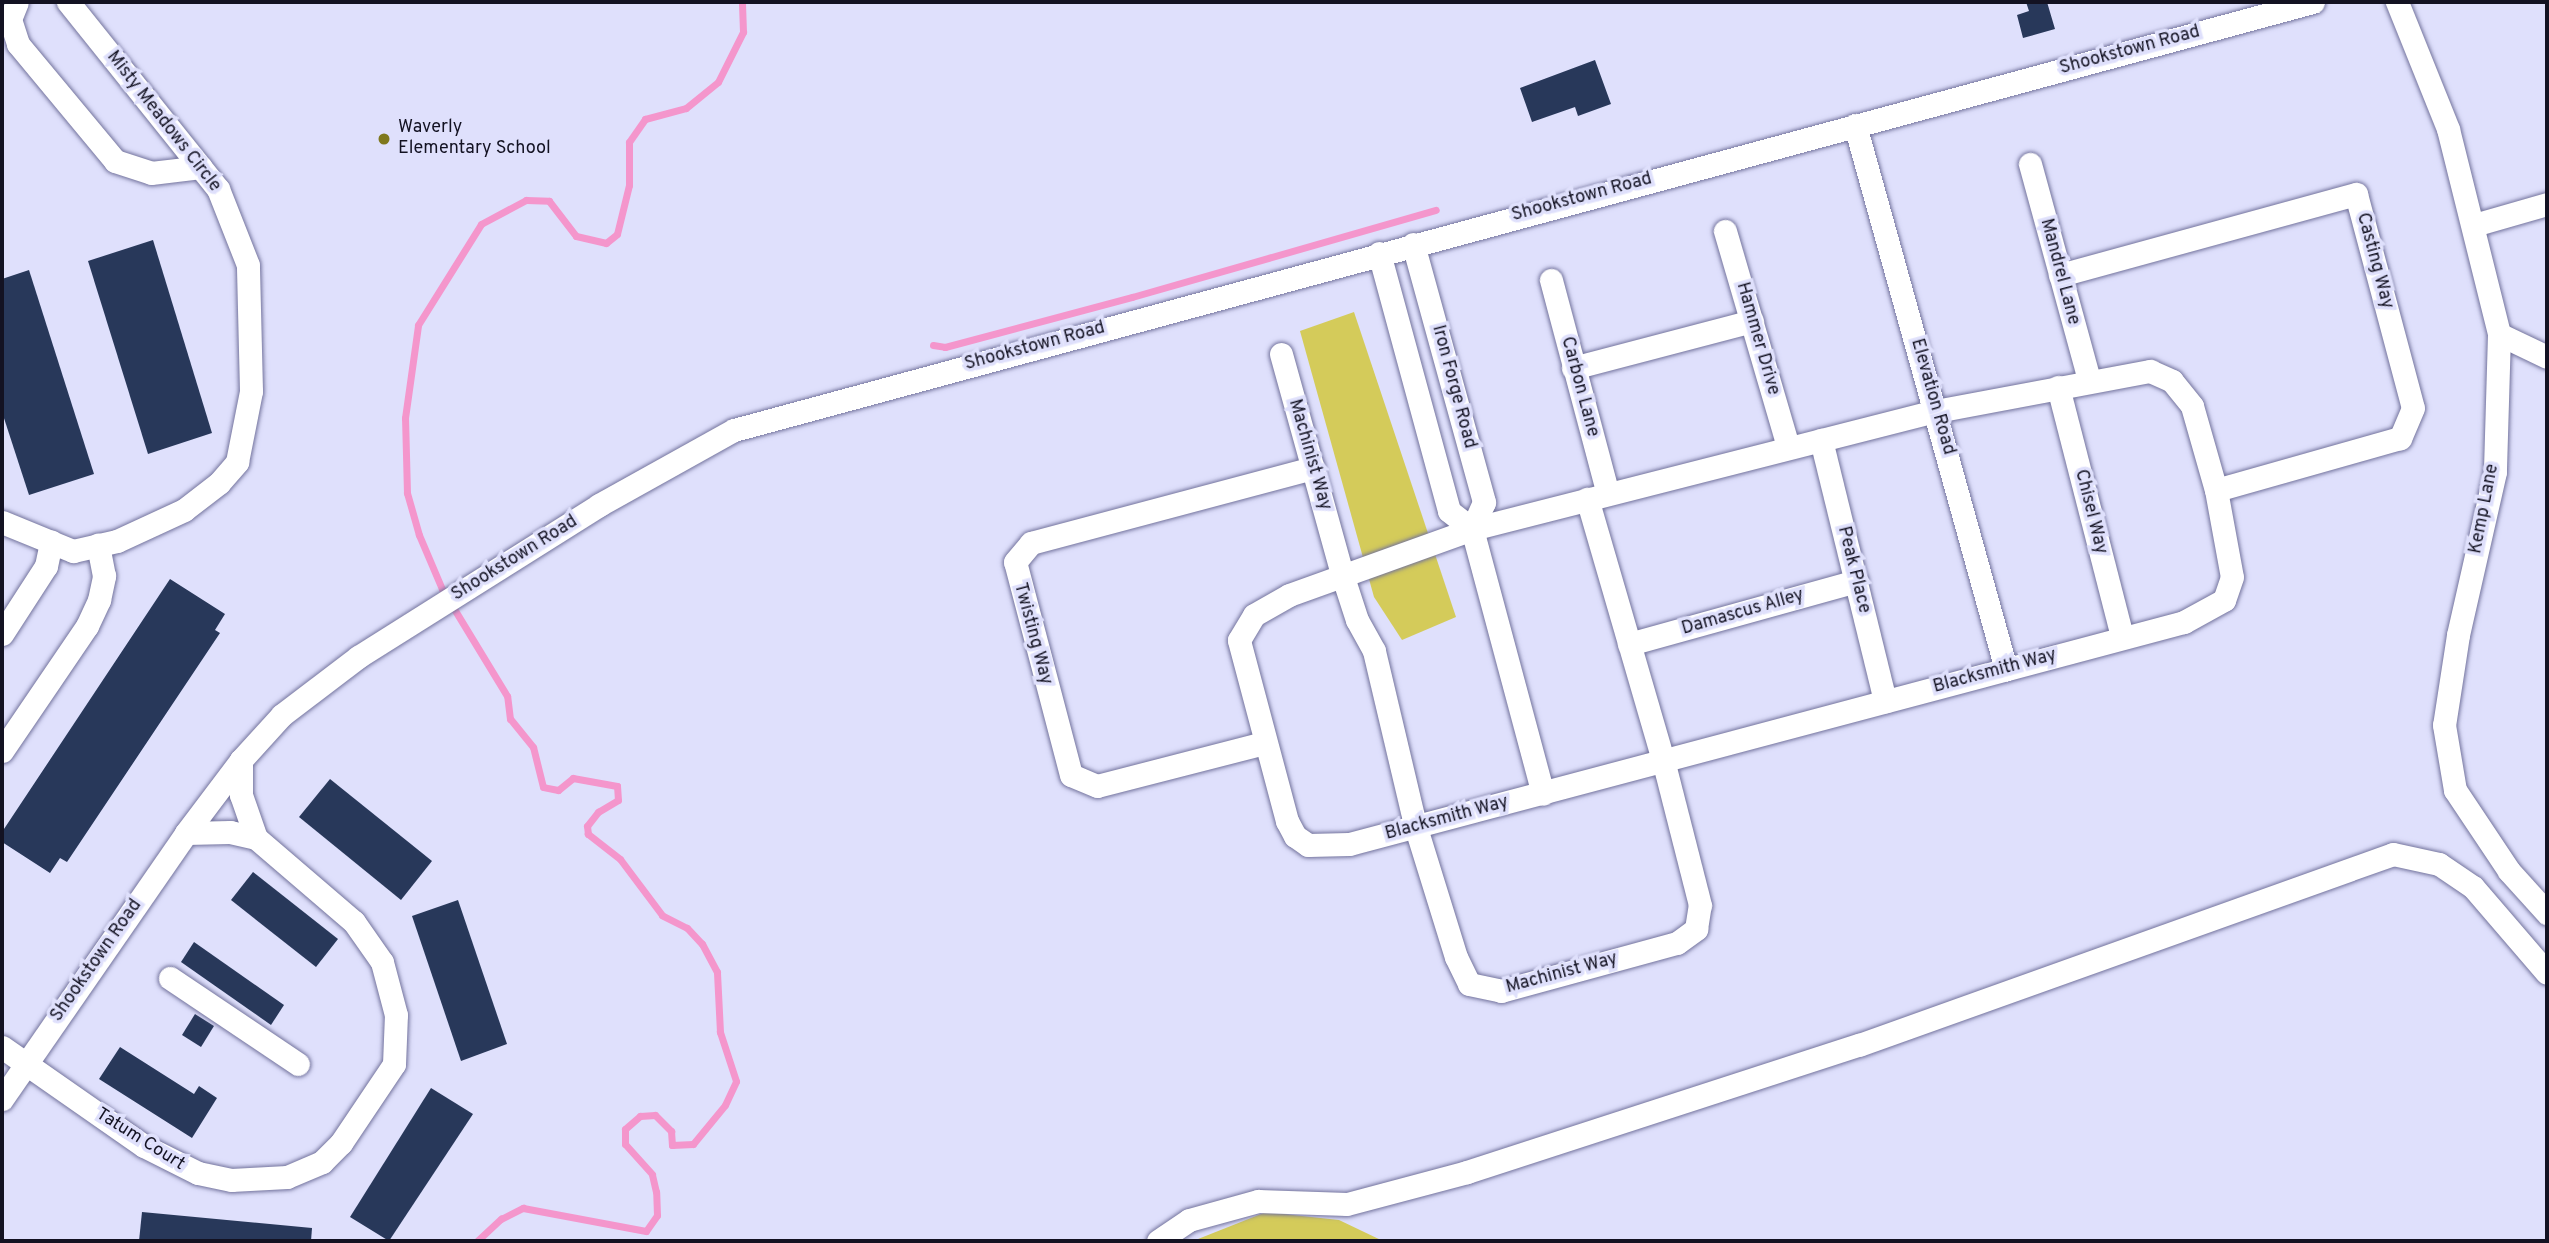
<!DOCTYPE html>
<style>
body{margin:0}
#map{position:relative;width:2549px;height:1243px;overflow:hidden;background:#dfe0fc;font-family:Overpass,sans-serif}
div>[style]{position:absolute}
.green>*{inset:0;background:#d4cb5a}
.stream>*{height:7px;margin:-3.5px;padding:0 3.5px;transform-origin:3.5px;border-radius:3.5px;background:#f496cc}
.building>*{inset:0;background:#28385a}
.roads{filter:drop-shadow(0 0 2px #73739d) drop-shadow(0 0 2px #73739d)}
.minor>*{height:23px;margin:-11.5px;padding:0 11.5px;transform-origin:11.5px;border-radius:11.5px;background:#fff}
.dots>*{width:19px;height:19px;translate:-50% -50%;box-sizing:border-box;border:4px solid #dfe0fc;border-radius:50%}
span{translate:-50% -50%;white-space:nowrap;text-align:center;line-height:1.15;-webkit-text-stroke:7px #dfe0fc;paint-order:stroke}
.street-label{font-size:18px;color:#131222}
.poi-label{font-size:18px;color:#131222}
.left{translate:0 -50%;text-align:left}
.frame{position:absolute;inset:0;border:4px solid #131222;pointer-events:none}
</style>
<div id="map">
<div class="green">
<i style="clip-path:polygon(1354px 312px,1456px 617px,1402px 640px,1374px 597px,1300px 331px)"></i>
<i style="clip-path:polygon(1266px 1212px,1339px 1220px,1383px 1241px,1193px 1241px)"></i>
</div>
<div class="stream">
<i style="left:933px;top:345px;width:12px;rotate:9deg"></i>
<i style="left:945px;top:347px;width:194px;rotate:-15deg"></i>
<i style="left:1132px;top:297px;width:316px;rotate:-16deg"></i>
<i style="left:477px;top:1241px;width:33px;rotate:-43deg"></i>
<i style="left:501px;top:1219px;width:25px;rotate:-27deg"></i>
<i style="left:523px;top:1208px;width:125px;rotate:10.6deg"></i>
<i style="left:646px;top:1231px;width:19px;rotate:-55deg"></i>
<i style="left:657px;top:1215px;width:23px;rotate:-92deg"></i>
<i style="left:656px;top:1192px;width:18px;rotate:-103deg"></i>
<i style="left:652px;top:1174px;width:40px;rotate:-132deg"></i>
<i style="left:625px;top:1144px;width:15px;rotate:-90deg"></i>
<i style="left:625px;top:1129px;width:20px;rotate:-41deg"></i>
<i style="left:640px;top:1116px;width:15px;rotate:-4deg"></i>
<i style="left:655px;top:1115px;width:23px;rotate:45deg"></i>
<i style="left:671px;top:1131px;width:14px;rotate:86deg"></i>
<i style="left:672px;top:1145px;width:21px;rotate:-3deg"></i>
<i style="left:693px;top:1144px;width:50px;rotate:-50.6deg"></i>
<i style="left:725px;top:1105px;width:26px;rotate:-65deg"></i>
<i style="left:736px;top:1081px;width:52px;rotate:-108.1deg"></i>
<i style="left:720px;top:1032px;width:60px;rotate:-92.9deg"></i>
<i style="left:717px;top:972px;width:32px;rotate:-118deg"></i>
<i style="left:702px;top:944px;width:22px;rotate:-133deg"></i>
<i style="left:687px;top:928px;width:28px;rotate:-153deg"></i>
<i style="left:662px;top:915px;width:70px;rotate:-126.9deg"></i>
<i style="left:620px;top:859px;width:41px;rotate:-142deg"></i>
<i style="left:588px;top:834px;width:8px;rotate:-97deg"></i>
<i style="left:587px;top:826px;width:18px;rotate:-52deg"></i>
<i style="left:598px;top:812px;width:23px;rotate:-31deg"></i>
<i style="left:618px;top:800px;width:14px;rotate:-94deg"></i>
<i style="left:617px;top:786px;width:45px;rotate:-169.7deg"></i>
<i style="left:573px;top:778px;width:19px;rotate:141deg"></i>
<i style="left:558px;top:790px;width:15px;rotate:-169deg"></i>
<i style="left:543px;top:787px;width:41px;rotate:-104deg"></i>
<i style="left:533px;top:747px;width:36px;rotate:-129deg"></i>
<i style="left:510px;top:719px;width:23px;rotate:-97deg"></i>
<i style="left:507px;top:696px;width:125px;rotate:-121.3deg"></i>
<i style="left:442px;top:589px;width:59px;rotate:-113.1deg"></i>
<i style="left:419px;top:535px;width:44px;rotate:-105.9deg"></i>
<i style="left:407px;top:493px;width:75px;rotate:-91.5deg"></i>
<i style="left:405px;top:418px;width:94px;rotate:-82deg"></i>
<i style="left:418px;top:325px;width:119px;rotate:-58deg"></i>
<i style="left:481px;top:224px;width:51px;rotate:-28.1deg"></i>
<i style="left:526px;top:200px;width:23px;rotate:2deg"></i>
<i style="left:549px;top:201px;width:44px;rotate:52.4deg"></i>
<i style="left:576px;top:236px;width:31px;rotate:13deg"></i>
<i style="left:606px;top:243px;width:14px;rotate:-39deg"></i>
<i style="left:617px;top:234px;width:50px;rotate:-76.2deg"></i>
<i style="left:629px;top:185px;width:43px;rotate:-90deg"></i>
<i style="left:629px;top:142px;width:28px;rotate:-55deg"></i>
<i style="left:645px;top:119px;width:42px;rotate:-15deg"></i>
<i style="left:686px;top:108px;width:41px;rotate:-39.1deg"></i>
<i style="left:718px;top:82px;width:56px;rotate:-63.4deg"></i>
<i style="left:743px;top:32px;width:30px;rotate:-92deg"></i>
</div>
<div class="building">
<i style="clip-path:polygon(2026px 2px,2047px 2px,2055px 29px,2023px 38px,2017px 15px,2029px 11px)"></i>
<i style="clip-path:polygon(1595px 60px,1611px 104px,1578px 116px,1575px 107px,1532px 122px,1520px 88px)"></i>
<i style="clip-path:polygon(153px 240px,212px 433px,148px 454px,88px 261px)"></i>
<i style="clip-path:polygon(29px 270px,94px 474px,29px 495px,2px 412px,2px 279px)"></i>
<i style="clip-path:polygon(170px 579px,225px 614px,215px 630px,220px 633px,67px 862px,60px 858px,50px 873px,2px 842px,2px 832px)"></i>
<i style="clip-path:polygon(330px 779px,432px 861px,401px 900px,299px 817px)"></i>
<i style="clip-path:polygon(253px 872px,338px 939px,316px 967px,231px 900px)"></i>
<i style="clip-path:polygon(458px 900px,507px 1044px,461px 1061px,412px 916px)"></i>
<i style="clip-path:polygon(194px 942px,284px 1005px,271px 1025px,181px 962px)"></i>
<i style="clip-path:polygon(195px 1014px,214px 1026px,201px 1047px,182px 1035px)"></i>
<i style="clip-path:polygon(120px 1047px,194px 1094px,199px 1086px,217px 1098px,192px 1138px,99px 1079px)"></i>
<i style="clip-path:polygon(431px 1088px,473px 1114px,389px 1241px,350px 1217px)"></i>
<i style="clip-path:polygon(142px 1212px,312px 1228px,311px 1241px,139px 1241px)"></i>
</div>
<div class="roads">
<div class="minor">
<i style="left:17px;top:2px;width:18px;rotate:112deg"></i>
<i style="left:10px;top:19px;width:26px;rotate:72deg"></i>
<i style="left:18px;top:44px;width:152px;rotate:50.3deg"></i>
<i style="left:115px;top:161px;width:38px;rotate:18deg"></i>
<i style="left:151px;top:173px;width:50px;rotate:-6.8deg"></i>
<i style="left:2397px;top:2px;width:137px;rotate:68.1deg"></i>
<i style="left:2448px;top:129px;width:211px;rotate:76deg"></i>
<i style="left:2499px;top:334px;width:138px;rotate:91.7deg"></i>
<i style="left:2495px;top:472px;width:167px;rotate:102.8deg"></i>
<i style="left:2458px;top:635px;width:91px;rotate:98.8deg"></i>
<i style="left:2444px;top:725px;width:66px;rotate:80.4deg"></i>
<i style="left:2455px;top:790px;width:97px;rotate:56.3deg"></i>
<i style="left:2509px;top:871px;width:57px;rotate:47.9deg"></i>
<i style="left:1855px;top:125px;width:565px;rotate:74.49deg"></i>
<i style="left:2030px;top:164px;width:224px;rotate:74.7deg"></i>
<i style="left:2474px;top:225px;width:76px;rotate:-16deg"></i>
<i style="left:1725px;top:231px;width:225px;rotate:73.7deg"></i>
<i style="left:1413px;top:244px;width:268px;rotate:74.6deg"></i>
<i style="left:1484px;top:502px;width:30px;rotate:114deg"></i>
<i style="left:1379px;top:253px;width:267px;rotate:74.8deg"></i>
<i style="left:1449px;top:511px;width:29px;rotate:38deg"></i>
<i style="left:1472px;top:529px;width:274px;rotate:75deg"></i>
<i style="left:2060px;top:275px;width:307px;rotate:-15.3deg"></i>
<i style="left:2356px;top:194px;width:221px;rotate:75.1deg"></i>
<i style="left:2413px;top:408px;width:33px;rotate:113deg"></i>
<i style="left:2400px;top:438px;width:191px;rotate:164.2deg"></i>
<i style="left:1551px;top:280px;width:221px;rotate:75.1deg"></i>
<i style="left:2499px;top:334px;width:53px;rotate:25.6deg"></i>
<i style="left:1281px;top:354px;width:231px;rotate:74.5deg"></i>
<i style="left:1343px;top:577px;width:45px;rotate:72deg"></i>
<i style="left:1357px;top:620px;width:35px;rotate:61deg"></i>
<i style="left:1374px;top:651px;width:182px;rotate:76.7deg"></i>
<i style="left:1416px;top:828px;width:135px;rotate:72.8deg"></i>
<i style="left:1456px;top:957px;width:30px;rotate:64deg"></i>
<i style="left:1469px;top:984px;width:33px;rotate:12deg"></i>
<i style="left:1501px;top:991px;width:182px;rotate:-15.3deg"></i>
<i style="left:1677px;top:943px;width:24px;rotate:-36deg"></i>
<i style="left:1696px;top:929px;width:24px;rotate:-81deg"></i>
<i style="left:1700px;top:905px;width:150px;rotate:-104.3deg"></i>
<i style="left:1663px;top:760px;width:272px;rotate:-106.2deg"></i>
<i style="left:1573px;top:368px;width:185px;rotate:-14.7deg"></i>
<i style="left:2150px;top:371px;width:24px;rotate:24deg"></i>
<i style="left:2172px;top:381px;width:32px;rotate:51deg"></i>
<i style="left:2192px;top:406px;width:87px;rotate:74.1deg"></i>
<i style="left:2216px;top:490px;width:88px;rotate:79.6deg"></i>
<i style="left:2232px;top:577px;width:24px;rotate:109deg"></i>
<i style="left:2224px;top:600px;width:46px;rotate:151.2deg"></i>
<i style="left:2184px;top:622px;width:864px;rotate:165.11deg"></i>
<i style="left:1349px;top:844px;width:41px;rotate:178.6deg"></i>
<i style="left:1308px;top:845px;width:16px;rotate:-145deg"></i>
<i style="left:1295px;top:836px;width:17px;rotate:-118deg"></i>
<i style="left:1287px;top:821px;width:187px;rotate:-104.9deg"></i>
<i style="left:1239px;top:640px;width:29px;rotate:-59deg"></i>
<i style="left:1254px;top:615px;width:40px;rotate:-29.7deg"></i>
<i style="left:1289px;top:595px;width:195px;rotate:-19.8deg"></i>
<i style="left:1472px;top:529px;width:479px;rotate:-14.3deg"></i>
<i style="left:1936px;top:411px;width:218px;rotate:-10.6deg"></i>
<i style="left:2058px;top:387px;width:258px;rotate:75.6deg"></i>
<i style="left:1821px;top:440px;width:269px;rotate:76.2deg"></i>
<i style="left:2px;top:522px;width:77px;rotate:22.2deg"></i>
<i style="left:73px;top:551px;width:45px;rotate:-12.8deg"></i>
<i style="left:117px;top:541px;width:74px;rotate:-24.8deg"></i>
<i style="left:184px;top:510px;width:44px;rotate:-37.6deg"></i>
<i style="left:219px;top:483px;width:28px;rotate:-49deg"></i>
<i style="left:237px;top:462px;width:72px;rotate:-78.8deg"></i>
<i style="left:251px;top:391px;width:126px;rotate:-91.4deg"></i>
<i style="left:248px;top:265px;width:82px;rotate:-111.5deg"></i>
<i style="left:218px;top:189px;width:240px;rotate:-128.7deg"></i>
<i style="left:2px;top:634px;width:81px;rotate:-57.1deg"></i>
<i style="left:46px;top:566px;width:25px;rotate:-78deg"></i>
<i style="left:1629px;top:644px;width:236px;rotate:-15.5deg"></i>
<i style="left:1264px;top:743px;width:172px;rotate:165.6deg"></i>
<i style="left:1097px;top:786px;width:28px;rotate:-157deg"></i>
<i style="left:1071px;top:775px;width:220px;rotate:-104.7deg"></i>
<i style="left:1015px;top:562px;width:25px;rotate:-50deg"></i>
<i style="left:1031px;top:543px;width:292px;rotate:-14.9deg"></i>
<i style="left:2px;top:751px;width:151px;rotate:-55.8deg"></i>
<i style="left:87px;top:626px;width:29px;rotate:-65deg"></i>
<i style="left:99px;top:600px;width:25px;rotate:-78deg"></i>
<i style="left:104px;top:576px;width:32px;rotate:-101deg"></i>
<i style="left:186px;top:833px;width:44px;rotate:-1.3deg"></i>
<i style="left:230px;top:832px;width:27px;rotate:13deg"></i>
<i style="left:170px;top:978px;width:154px;rotate:33.9deg"></i>
<i style="left:2px;top:1047px;width:173px;rotate:34.9deg"></i>
<i style="left:144px;top:1146px;width:60px;rotate:26.6deg"></i>
<i style="left:198px;top:1173px;width:34px;rotate:12deg"></i>
<i style="left:231px;top:1180px;width:56px;rotate:-3.1deg"></i>
<i style="left:287px;top:1177px;width:38px;rotate:-23deg"></i>
<i style="left:322px;top:1162px;width:27px;rotate:-45deg"></i>
<i style="left:341px;top:1143px;width:95px;rotate:-56.1deg"></i>
<i style="left:394px;top:1064px;width:49px;rotate:-87.7deg"></i>
<i style="left:396px;top:1015px;width:55px;rotate:-104.8deg"></i>
<i style="left:382px;top:962px;width:49px;rotate:-125deg"></i>
<i style="left:354px;top:922px;width:129px;rotate:-139.4deg"></i>
<i style="left:256px;top:838px;width:46px;rotate:-109.2deg"></i>
<i style="left:241px;top:795px;width:35px;rotate:-90deg"></i>
<i style="left:2px;top:1099px;width:323px;rotate:-55.3deg"></i>
<i style="left:186px;top:833px;width:91px;rotate:-53deg"></i>
<i style="left:241px;top:760px;width:61px;rotate:-47.7deg"></i>
<i style="left:282px;top:715px;width:96px;rotate:-37.3deg"></i>
<i style="left:358px;top:657px;width:285px;rotate:-32.2deg"></i>
<i style="left:599px;top:505px;width:154px;rotate:-29.1deg"></i>
<i style="left:734px;top:430px;width:1636px;rotate:-15.17deg"></i>
<i style="left:1158px;top:1241px;width:37px;rotate:-34deg"></i>
<i style="left:1189px;top:1220px;width:72px;rotate:-15.4deg"></i>
<i style="left:1258px;top:1201px;width:89px;rotate:1.9deg"></i>
<i style="left:1347px;top:1204px;width:124px;rotate:-14.9deg"></i>
<i style="left:1467px;top:1172px;width:412px;rotate:-18deg"></i>
<i style="left:1859px;top:1045px;width:567px;rotate:-19.68deg"></i>
<i style="left:2393px;top:854px;width:47px;rotate:12.3deg"></i>
<i style="left:2439px;top:864px;width:41px;rotate:34.1deg"></i>
<i style="left:2473px;top:887px;width:113px;rotate:49.3deg"></i>
</div>
</div>
<div class="dots">
<i style="left:384px;top:139px;background:#7f781d"></i>
</div>
<div class="street-label">
<span style="left:2130px;top:51px;rotate:-15deg">Shookstown Road</span>
<span style="left:163px;top:122px;rotate:52deg">Misty Meadows Circle</span>
<span style="left:1582px;top:198px;rotate:-15deg">Shookstown Road</span>
<span style="left:2374px;top:261px;rotate:75deg">Casting Way</span>
<span style="left:2059px;top:272px;rotate:75deg">Mandrel Lane</span>
<span style="left:1757px;top:339px;rotate:74deg">Hammer Drive</span>
<span style="left:1035px;top:347px;rotate:-15deg">Shookstown Road</span>
<span style="left:1453px;top:387px;rotate:75deg">Iron Forge Road</span>
<span style="left:1579px;top:387px;rotate:75deg">Carbon Lane</span>
<span style="left:1932px;top:397px;rotate:74deg">Elevation Road</span>
<span style="left:1309px;top:455px;rotate:74deg">Machinist Way</span>
<span style="left:2485px;top:509px;rotate:-79deg">Kemp Lane</span>
<span style="left:2090px;top:512px;rotate:76deg">Chisel Way</span>
<span style="left:515px;top:559px;rotate:-32deg">Shookstown Road</span>
<span style="left:1853px;top:570px;rotate:76deg">Peak Place</span>
<span style="left:1743px;top:613px;rotate:-16deg">Damascus Alley</span>
<span style="left:1032px;top:634px;rotate:75deg">Twisting Way</span>
<span style="left:1995px;top:672px;rotate:-15deg">Blacksmith Way</span>
<span style="left:1447px;top:819px;rotate:-15deg">Blacksmith Way</span>
<span style="left:97px;top:961px;rotate:-55deg">Shookstown Road</span>
<span style="left:1562px;top:974px;rotate:-15deg">Machinist Way</span>
<span style="left:140px;top:1140px;rotate:32deg">Tatum Court</span>
</div>
<div class="poi-label">
<span class="left" style="left:398px;top:139px">Waverly<br>Elementary School</span>
</div>
<div class="frame"></div>
</div>
